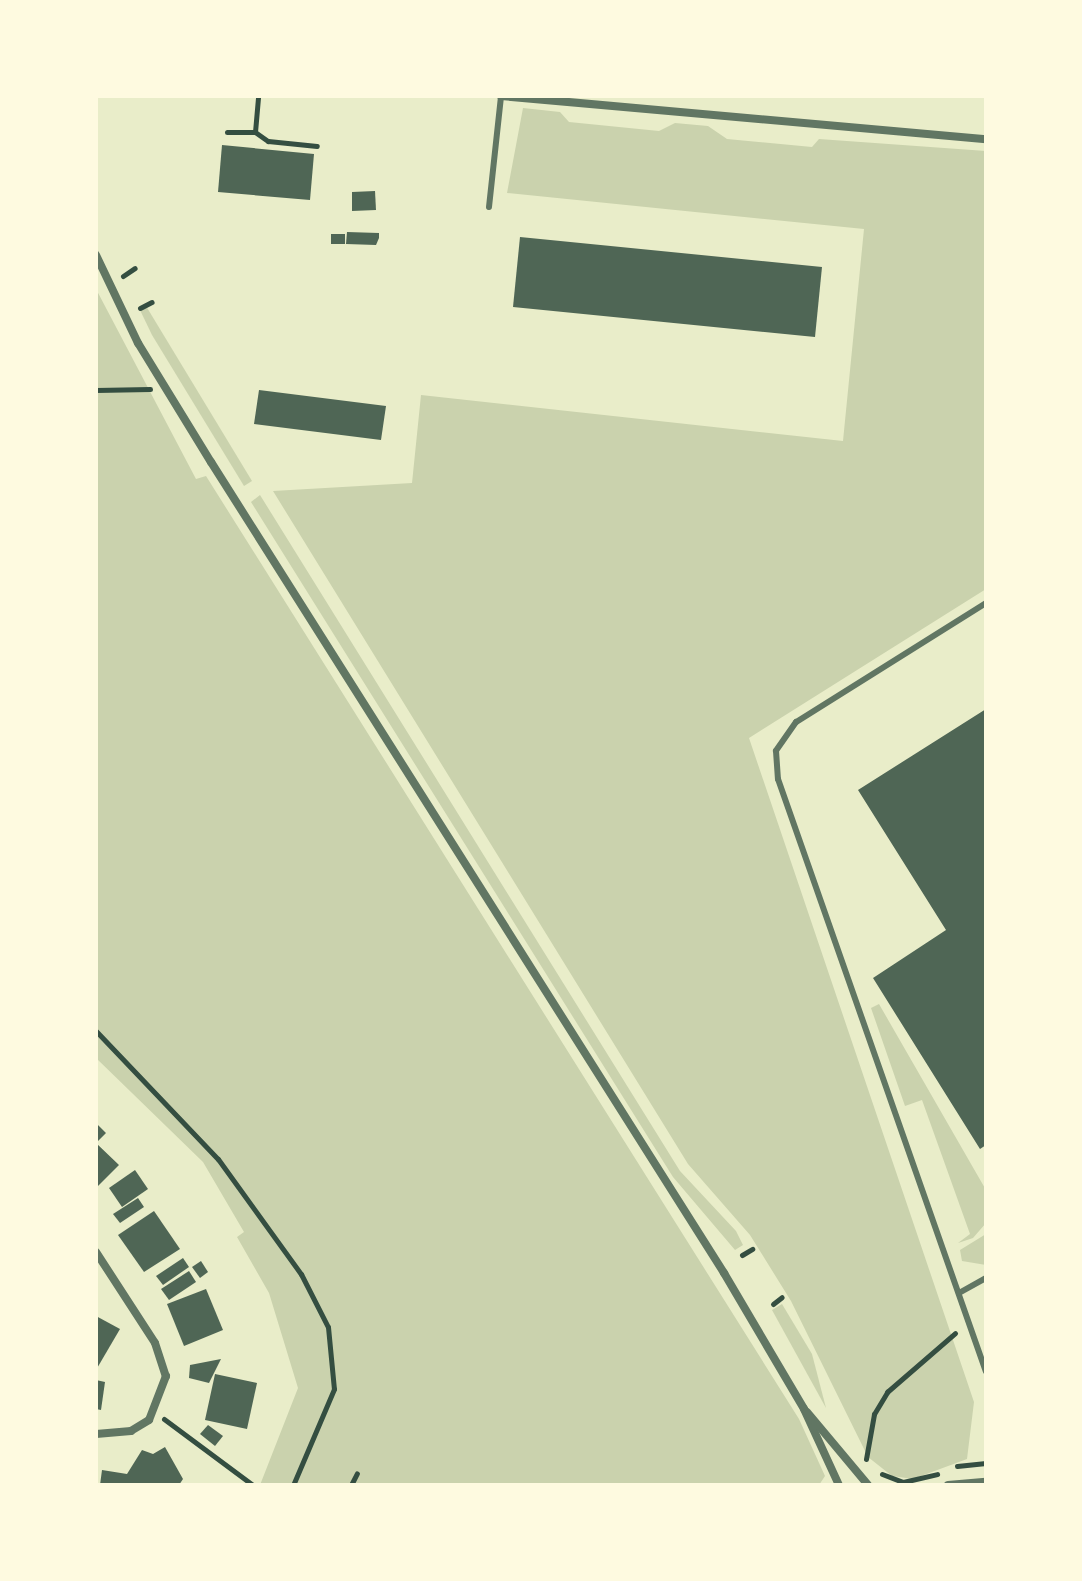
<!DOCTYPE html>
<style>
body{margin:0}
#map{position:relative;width:1082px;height:1581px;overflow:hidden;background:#e9edc9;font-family:Cabin,sans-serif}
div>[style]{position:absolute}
.green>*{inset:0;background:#cad2ad}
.building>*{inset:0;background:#4f6655}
.path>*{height:5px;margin:-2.5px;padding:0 2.5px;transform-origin:2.5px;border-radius:2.5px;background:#344e41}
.service>*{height:6px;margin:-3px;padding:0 3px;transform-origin:3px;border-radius:3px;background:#617663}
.minor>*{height:8px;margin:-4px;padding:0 4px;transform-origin:4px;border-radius:4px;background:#617663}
span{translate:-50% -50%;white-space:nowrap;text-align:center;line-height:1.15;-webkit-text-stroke:7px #fefae0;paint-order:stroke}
.frame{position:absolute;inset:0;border:98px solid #fefae0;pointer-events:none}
</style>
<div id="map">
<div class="green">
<i style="clip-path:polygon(523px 108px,560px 112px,569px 122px,659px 131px,675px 123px,708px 126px,727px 139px,812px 147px,819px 139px,986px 151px,986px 589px,749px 738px,974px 1402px,967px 1459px,913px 1479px,892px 1476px,868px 1457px,791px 1301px,750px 1235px,688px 1164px,273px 491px,412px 483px,421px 395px,843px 441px,864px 229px,507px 193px)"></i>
<i style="clip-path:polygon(96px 289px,196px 479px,206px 476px,799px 1419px,825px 1476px,819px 1485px,260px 1485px,298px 1388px,269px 1293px,237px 1237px,244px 1232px,203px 1162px,96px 1058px)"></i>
<i style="clip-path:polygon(146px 306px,252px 481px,244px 486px,152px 335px,140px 310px)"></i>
<i style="clip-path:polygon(260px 495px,680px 1171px,736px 1231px,743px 1245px,735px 1250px,673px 1177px,251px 502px)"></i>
<i style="clip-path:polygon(879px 1004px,986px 1190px,986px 1223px,973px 1238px,958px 1243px,970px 1234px,922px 1100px,905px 1106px,871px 1008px)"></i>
<i style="clip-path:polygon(986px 1234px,986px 1265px,962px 1261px,960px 1250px)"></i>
<i style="clip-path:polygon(782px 1304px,812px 1354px,826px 1408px,772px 1310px)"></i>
</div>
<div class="building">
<i style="clip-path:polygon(222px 145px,314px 154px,310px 200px,218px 192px)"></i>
<i style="clip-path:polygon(375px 191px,376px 210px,352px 211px,352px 192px)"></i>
<i style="clip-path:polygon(347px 232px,379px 233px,379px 238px,376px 245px,346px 244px)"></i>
<i style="clip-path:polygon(331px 234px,345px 234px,345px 244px,331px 244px)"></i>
<i style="clip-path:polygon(520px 237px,822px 267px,815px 337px,513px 307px)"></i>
<i style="clip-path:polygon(259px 390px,386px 406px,381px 440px,254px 424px)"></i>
<i style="clip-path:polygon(986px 709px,986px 1145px,980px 1149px,873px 978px,946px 930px,858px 790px)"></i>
<i style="clip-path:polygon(96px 1123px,106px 1133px,96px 1143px,119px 1165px,96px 1188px)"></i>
<i style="clip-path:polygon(135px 1170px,148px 1189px,122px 1207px,109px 1188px)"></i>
<i style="clip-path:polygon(138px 1198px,144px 1207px,120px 1223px,113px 1214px)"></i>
<i style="clip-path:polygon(154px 1211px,180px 1249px,144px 1272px,118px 1235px)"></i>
<i style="clip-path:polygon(183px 1258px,189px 1267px,163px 1285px,156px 1276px)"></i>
<i style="clip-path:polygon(201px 1261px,208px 1272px,200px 1278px,192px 1267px)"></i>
<i style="clip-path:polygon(189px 1271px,196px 1282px,169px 1300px,161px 1289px)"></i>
<i style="clip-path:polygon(206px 1289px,223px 1330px,184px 1346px,167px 1304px)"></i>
<i style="clip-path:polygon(96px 1316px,120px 1329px,96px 1370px)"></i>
<i style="clip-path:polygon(221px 1359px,209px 1383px,189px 1378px,190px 1365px)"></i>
<i style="clip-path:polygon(215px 1374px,257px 1383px,247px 1429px,205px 1420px)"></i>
<i style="clip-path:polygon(96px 1380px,105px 1382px,101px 1410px,96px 1409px)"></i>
<i style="clip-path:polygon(208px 1425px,223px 1436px,215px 1446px,200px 1434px)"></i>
<i style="clip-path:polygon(165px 1447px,183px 1479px,179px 1485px,100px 1485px,102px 1470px,127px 1474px,142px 1450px,153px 1454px)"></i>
</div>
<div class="path">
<i style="left:227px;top:132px;width:28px"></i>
<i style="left:255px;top:132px;width:36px;rotate:-85deg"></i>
<i style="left:255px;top:132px;width:16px;rotate:35deg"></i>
<i style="left:268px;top:141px;width:49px;rotate:5.8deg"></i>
<i style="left:123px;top:276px;width:14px;rotate:-34deg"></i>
<i style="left:140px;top:308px;width:13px;rotate:-27deg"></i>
<i style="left:96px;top:390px;width:54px;rotate:-1.1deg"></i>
<i style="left:96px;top:1031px;width:177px;rotate:46.4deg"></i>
<i style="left:218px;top:1159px;width:142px;rotate:54.2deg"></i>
<i style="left:301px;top:1274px;width:59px;rotate:63deg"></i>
<i style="left:328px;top:1327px;width:62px;rotate:84.5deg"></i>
<i style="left:334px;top:1389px;width:104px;rotate:113.1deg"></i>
<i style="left:742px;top:1255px;width:12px;rotate:-31deg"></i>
<i style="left:773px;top:1304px;width:11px;rotate:-38deg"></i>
<i style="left:164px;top:1419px;width:111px;rotate:36.6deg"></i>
<i style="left:866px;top:1459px;width:46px;rotate:-79.9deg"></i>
<i style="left:874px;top:1414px;width:26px;rotate:-59deg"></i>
<i style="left:887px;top:1392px;width:90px;rotate:-40.9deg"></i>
<i style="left:957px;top:1466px;width:29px;rotate:-6deg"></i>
<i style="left:882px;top:1474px;width:22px;rotate:21deg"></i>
<i style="left:903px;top:1482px;width:35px;rotate:-13deg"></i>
<i style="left:351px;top:1485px;width:13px;rotate:-63deg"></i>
</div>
<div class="service">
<i style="left:489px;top:207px;width:112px;rotate:-83.8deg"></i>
<i style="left:986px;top:603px;width:224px;rotate:147.9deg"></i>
<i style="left:796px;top:722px;width:35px;rotate:125deg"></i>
<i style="left:776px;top:751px;width:28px;rotate:86deg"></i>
<i style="left:778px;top:779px;width:628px;rotate:70.67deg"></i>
<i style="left:959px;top:1293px;width:31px;rotate:-29deg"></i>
</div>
<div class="minor">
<i style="left:501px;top:96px;width:487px;rotate:5.1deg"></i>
<i style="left:96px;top:255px;width:98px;rotate:64.5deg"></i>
<i style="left:138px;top:343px;width:140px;rotate:58.5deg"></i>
<i style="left:211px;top:462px;width:960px;rotate:57.68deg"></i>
<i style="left:724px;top:1273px;width:158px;rotate:59.5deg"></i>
<i style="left:804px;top:1409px;width:84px;rotate:65.3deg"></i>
<i style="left:96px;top:1252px;width:108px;rotate:57deg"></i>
<i style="left:155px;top:1343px;width:35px;rotate:72deg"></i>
<i style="left:166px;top:1376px;width:47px;rotate:111.1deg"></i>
<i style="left:149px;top:1420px;width:21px;rotate:149deg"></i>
<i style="left:131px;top:1431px;width:35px;rotate:175deg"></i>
<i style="left:807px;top:1412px;width:95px;rotate:50.1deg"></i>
<i style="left:948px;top:1485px;width:38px;rotate:-5deg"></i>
</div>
<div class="frame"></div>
</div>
